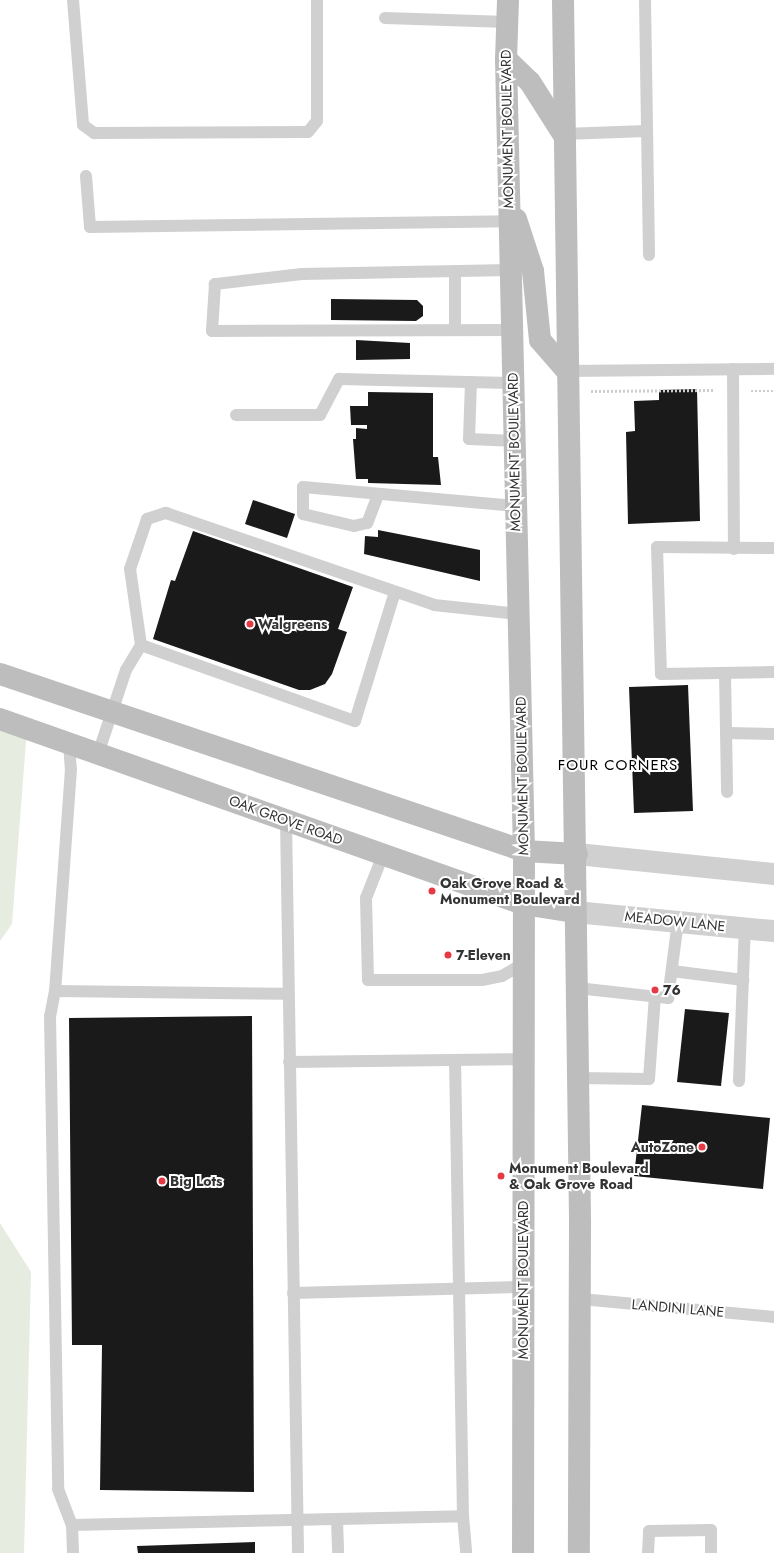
<!DOCTYPE html>
<style>
body{margin:0}
#map{position:relative;width:774px;height:1553px;overflow:hidden;background:#fff;font-family:Jost,sans-serif}
div>[style]{position:absolute}
.green>*{inset:0;background:#e6ecdf}
.building>*{inset:0;background:#1a1a1a}
.path>*{height:2.5px;margin-top:-1.25px;transform-origin:0;background:repeating-linear-gradient(90deg,#cdcdcd 0 2px,transparent 0 4px)}
.service>*{height:12px;margin:-6px;padding:0 6px;transform-origin:6px;border-radius:6px;background:#d0d0d0}
.tertiary>*{height:22px;margin:-11px;padding:0 11px;transform-origin:11px;border-radius:11px;background:#d0d0d0}
.secondary>*{height:22px;margin:-11px;padding:0 11px;transform-origin:11px;border-radius:11px;background:#bdbdbd}
.dots>*{width:11px;height:11px;translate:-50% -50%;box-sizing:border-box;border:2px solid #fff;border-radius:50%}
span{translate:-50% -50%;white-space:nowrap;text-align:center;line-height:1.15;-webkit-text-stroke:4px #fff;paint-order:stroke}
.street-label{font-size:14px;color:#333}
.poi-label{font-size:14px;color:#333;font-weight:700}
.left{translate:0 -50%;text-align:left}
.right{translate:-100% -50%;text-align:right}
.neighbourhood-label{font-size:15px;color:#000;letter-spacing:1px}
</style>
<div id="map">
<div class="green">
<i style="clip-path:polygon(0 719px,27px 728px,12px 924px,0 941px)"></i>
<i style="clip-path:polygon(0 1223px,31px 1272px,24px 1553px,0 1553px)"></i>
</div>
<div class="building">
<i style="clip-path:polygon(331px 299px,417px 300px,423px 306px,423px 316px,416px 321px,331px 320px)"></i>
<i style="clip-path:polygon(356px 340px,410px 343px,410px 359px,356px 360px)"></i>
<i style="clip-path:polygon(697px 389px,700px 521px,628px 524px,626px 432px,635px 431px,634px 401px,659px 400px,659px 390px)"></i>
<i style="clip-path:polygon(368px 392px,433px 393px,433px 457px,438px 457px,441px 485px,368px 483px,368px 479px,356px 479px,353px 439px,356px 439px,356px 428px,367px 429px,367px 425px,351px 425px,350px 406px,368px 406px)"></i>
<i style="clip-path:polygon(253px 500px,295px 514px,287px 538px,245px 524px)"></i>
<i style="clip-path:polygon(378px 530px,480px 550px,480px 581px,364px 554px,365px 536px,378px 537px)"></i>
<i style="clip-path:polygon(193px 531px,353px 587px,338px 629px,347px 632px,332px 674px,325px 684px,310px 690px,299px 690px,153px 639px,171px 580px,175px 581px)"></i>
<i style="clip-path:polygon(688px 685px,693px 811px,634px 813px,629px 687px)"></i>
<i style="clip-path:polygon(685px 1009px,729px 1013px,721px 1086px,677px 1082px)"></i>
<i style="clip-path:polygon(252px 1016px,254px 1492px,100px 1490px,102px 1345px,72px 1345px,69px 1018px)"></i>
<i style="clip-path:polygon(642px 1105px,770px 1118px,763px 1189px,634px 1176px)"></i>
<i style="clip-path:polygon(255px 1542px,255px 1553px,138px 1553px,137px 1546px)"></i>
</div>
<div class="path">
<i style="left:591px;top:391px;width:123px;rotate:-0.5deg"></i>
<i style="left:751px;top:391px;width:23px"></i>
</div>
<div class="service">
<i style="left:73px;top:0;width:125px;rotate:85.4deg"></i>
<i style="left:83px;top:125px;width:14px;rotate:36deg"></i>
<i style="left:94px;top:133px;width:214px;rotate:-0.3deg"></i>
<i style="left:308px;top:132px;width:14px;rotate:-51deg"></i>
<i style="left:317px;top:121px;width:121px;rotate:-90deg"></i>
<i style="left:645px;top:0;width:255px;rotate:89.1deg"></i>
<i style="left:385px;top:18px;width:122px;rotate:1.9deg"></i>
<i style="left:563px;top:134px;width:84px;rotate:-2deg"></i>
<i style="left:86px;top:176px;width:51px;rotate:85.5deg"></i>
<i style="left:90px;top:227px;width:419px;rotate:-0.8deg"></i>
<i style="left:510px;top:270px;width:208px;rotate:178.9deg"></i>
<i style="left:302px;top:274px;width:88px;rotate:173.4deg"></i>
<i style="left:215px;top:284px;width:47px;rotate:93.7deg"></i>
<i style="left:212px;top:331px;width:299px;rotate:-0.2deg"></i>
<i style="left:455px;top:271px;width:58px;rotate:90deg"></i>
<i style="left:733px;top:369px;width:180px;rotate:89.7deg"></i>
<i style="left:567px;top:371px;width:207px;rotate:-0.6deg"></i>
<i style="left:471px;top:382px;width:57px;rotate:92deg"></i>
<i style="left:469px;top:439px;width:45px;rotate:2.5deg"></i>
<i style="left:236px;top:415px;width:84px"></i>
<i style="left:320px;top:415px;width:41px;rotate:-62.2deg"></i>
<i style="left:339px;top:379px;width:174px;rotate:1.3deg"></i>
<i style="left:378px;top:495px;width:30px;rotate:111deg"></i>
<i style="left:367px;top:523px;width:13px;rotate:167deg"></i>
<i style="left:354px;top:526px;width:52px;rotate:-166.8deg"></i>
<i style="left:303px;top:514px;width:27px;rotate:-90deg"></i>
<i style="left:303px;top:487px;width:214px;rotate:5.1deg"></i>
<i style="left:774px;top:548px;width:117px;rotate:-179.5deg"></i>
<i style="left:657px;top:547px;width:127px;rotate:88.2deg"></i>
<i style="left:661px;top:674px;width:113px;rotate:-1deg"></i>
<i style="left:141px;top:645px;width:227px;rotate:19.6deg"></i>
<i style="left:355px;top:721px;width:135px;rotate:-72.8deg"></i>
<i style="left:725px;top:673px;width:119px;rotate:89deg"></i>
<i style="left:726px;top:733px;width:48px;rotate:1.2deg"></i>
<i style="left:69px;top:743px;width:26px;rotate:86deg"></i>
<i style="left:71px;top:769px;width:223px;rotate:94.1deg"></i>
<i style="left:55px;top:991px;width:233px;rotate:0.7deg"></i>
<i style="left:98px;top:754px;width:89px;rotate:-71.6deg"></i>
<i style="left:126px;top:670px;width:29px;rotate:-59deg"></i>
<i style="left:141px;top:645px;width:77px;rotate:-98.2deg"></i>
<i style="left:130px;top:569px;width:53px;rotate:-71.2deg"></i>
<i style="left:147px;top:519px;width:20px;rotate:-18deg"></i>
<i style="left:166px;top:513px;width:283px;rotate:18.9deg"></i>
<i style="left:434px;top:605px;width:84px;rotate:6.1deg"></i>
<i style="left:286px;top:820px;width:733px;rotate:89.06deg"></i>
<i style="left:383px;top:855px;width:46px;rotate:111.6deg"></i>
<i style="left:366px;top:898px;width:82px;rotate:88.6deg"></i>
<i style="left:368px;top:980px;width:114px"></i>
<i style="left:482px;top:980px;width:20px;rotate:-11deg"></i>
<i style="left:502px;top:976px;width:24px;rotate:-30deg"></i>
<i style="left:672px;top:971px;width:72px;rotate:7.2deg"></i>
<i style="left:577px;top:988px;width:92px;rotate:6.3deg"></i>
<i style="left:668px;top:998px;width:78px;rotate:-82.6deg"></i>
<i style="left:55px;top:991px;width:25px;rotate:101deg"></i>
<i style="left:50px;top:1016px;width:473px;rotate:89deg"></i>
<i style="left:58px;top:1489px;width:39px;rotate:69deg"></i>
<i style="left:289px;top:1062px;width:234px;rotate:-0.7deg"></i>
<i style="left:579px;top:1078px;width:70px;rotate:0.8deg"></i>
<i style="left:649px;top:1079px;width:83px;rotate:-85.9deg"></i>
<i style="left:739px;top:1081px;width:153px;rotate:-87.8deg"></i>
<i style="left:293px;top:1293px;width:230px;rotate:-1.5deg"></i>
<i style="left:581px;top:1299px;width:194px;rotate:5.3deg"></i>
<i style="left:463px;top:1516px;width:37px;rotate:85deg"></i>
<i style="left:337px;top:1520px;width:33px;rotate:88deg"></i>
<i style="left:73px;top:1553px;width:28px;rotate:-92deg"></i>
<i style="left:72px;top:1525px;width:391px;rotate:-1.3deg"></i>
<i style="left:463px;top:1516px;width:456px;rotate:-91deg"></i>
<i style="left:648px;top:1553px;width:22px;rotate:-87deg"></i>
<i style="left:649px;top:1531px;width:62px;rotate:-0.9deg"></i>
<i style="left:711px;top:1530px;width:23px;rotate:90deg"></i>
</div>
<div class="tertiary">
<i style="left:577px;top:854px;width:198px;rotate:5.8deg"></i>
<i style="left:575px;top:912px;width:200px;rotate:5.5deg"></i>
</div>
<div class="secondary">
<i style="left:508px;top:0;width:59px;rotate:91.9deg"></i>
<i style="left:506px;top:59px;width:792px;rotate:88.7deg"></i>
<i style="left:524px;top:851px;width:702px;rotate:90.08deg"></i>
<i style="left:563px;top:0;width:1225px;rotate:89.2deg"></i>
<i style="left:580px;top:1225px;width:328px;rotate:90.2deg"></i>
<i style="left:506px;top:59px;width:33px;rotate:44deg"></i>
<i style="left:530px;top:82px;width:62px;rotate:57.6deg"></i>
<i style="left:516px;top:219px;width:55px;rotate:71.9deg"></i>
<i style="left:533px;top:271px;width:69px;rotate:84.2deg"></i>
<i style="left:540px;top:340px;width:41px;rotate:48.9deg"></i>
<i style="left:0;top:674px;width:553px;rotate:18.66deg"></i>
<i style="left:524px;top:851px;width:53px;rotate:3.2deg"></i>
<i style="left:0;top:719px;width:555px;rotate:19.48deg"></i>
<i style="left:523px;top:904px;width:53px;rotate:8.7deg"></i>
</div>
<div class="dots">
<i style="left:250px;top:624px;background:#e63946"></i>
<i style="left:432px;top:891px;background:#e63946"></i>
<i style="left:448px;top:955px;background:#e63946"></i>
<i style="left:655px;top:990px;background:#e63946"></i>
<i style="left:702px;top:1147px;background:#e63946"></i>
<i style="left:501px;top:1176px;background:#e63946"></i>
<i style="left:162px;top:1181px;background:#e63946"></i>
</div>
<div class="street-label">
<span style="left:507px;top:129px;rotate:-91deg">MONUMENT BOULEVARD</span>
<span style="left:514px;top:452px;rotate:-91deg">MONUMENT BOULEVARD</span>
<span style="left:522px;top:776px;rotate:-91deg">MONUMENT BOULEVARD</span>
<span style="left:286px;top:820px;rotate:20deg">OAK GROVE ROAD</span>
<span style="left:675px;top:921px;rotate:6deg">MEADOW LANE</span>
<span style="left:523px;top:1280px;rotate:-90deg">MONUMENT BOULEVARD</span>
<span style="left:678px;top:1308px;rotate:5deg">LANDINI LANE</span>
</div>
<div class="poi-label">
<span class="left" style="left:258px;top:624px">Walgreens</span>
<span class="left" style="left:440px;top:891px">Oak Grove Road &amp;<br>Monument Boulevard</span>
<span class="left" style="left:456px;top:955px">7-Eleven</span>
<span class="left" style="left:663px;top:990px">76</span>
<span class="right" style="left:694px;top:1147px">AutoZone</span>
<span class="left" style="left:509px;top:1176px">Monument Boulevard<br>&amp; Oak Grove Road</span>
<span class="left" style="left:170px;top:1181px">Big Lots</span>
</div>
<div class="neighbourhood-label">
<span style="left:618px;top:766px">FOUR CORNERS</span>
</div>
</div>
